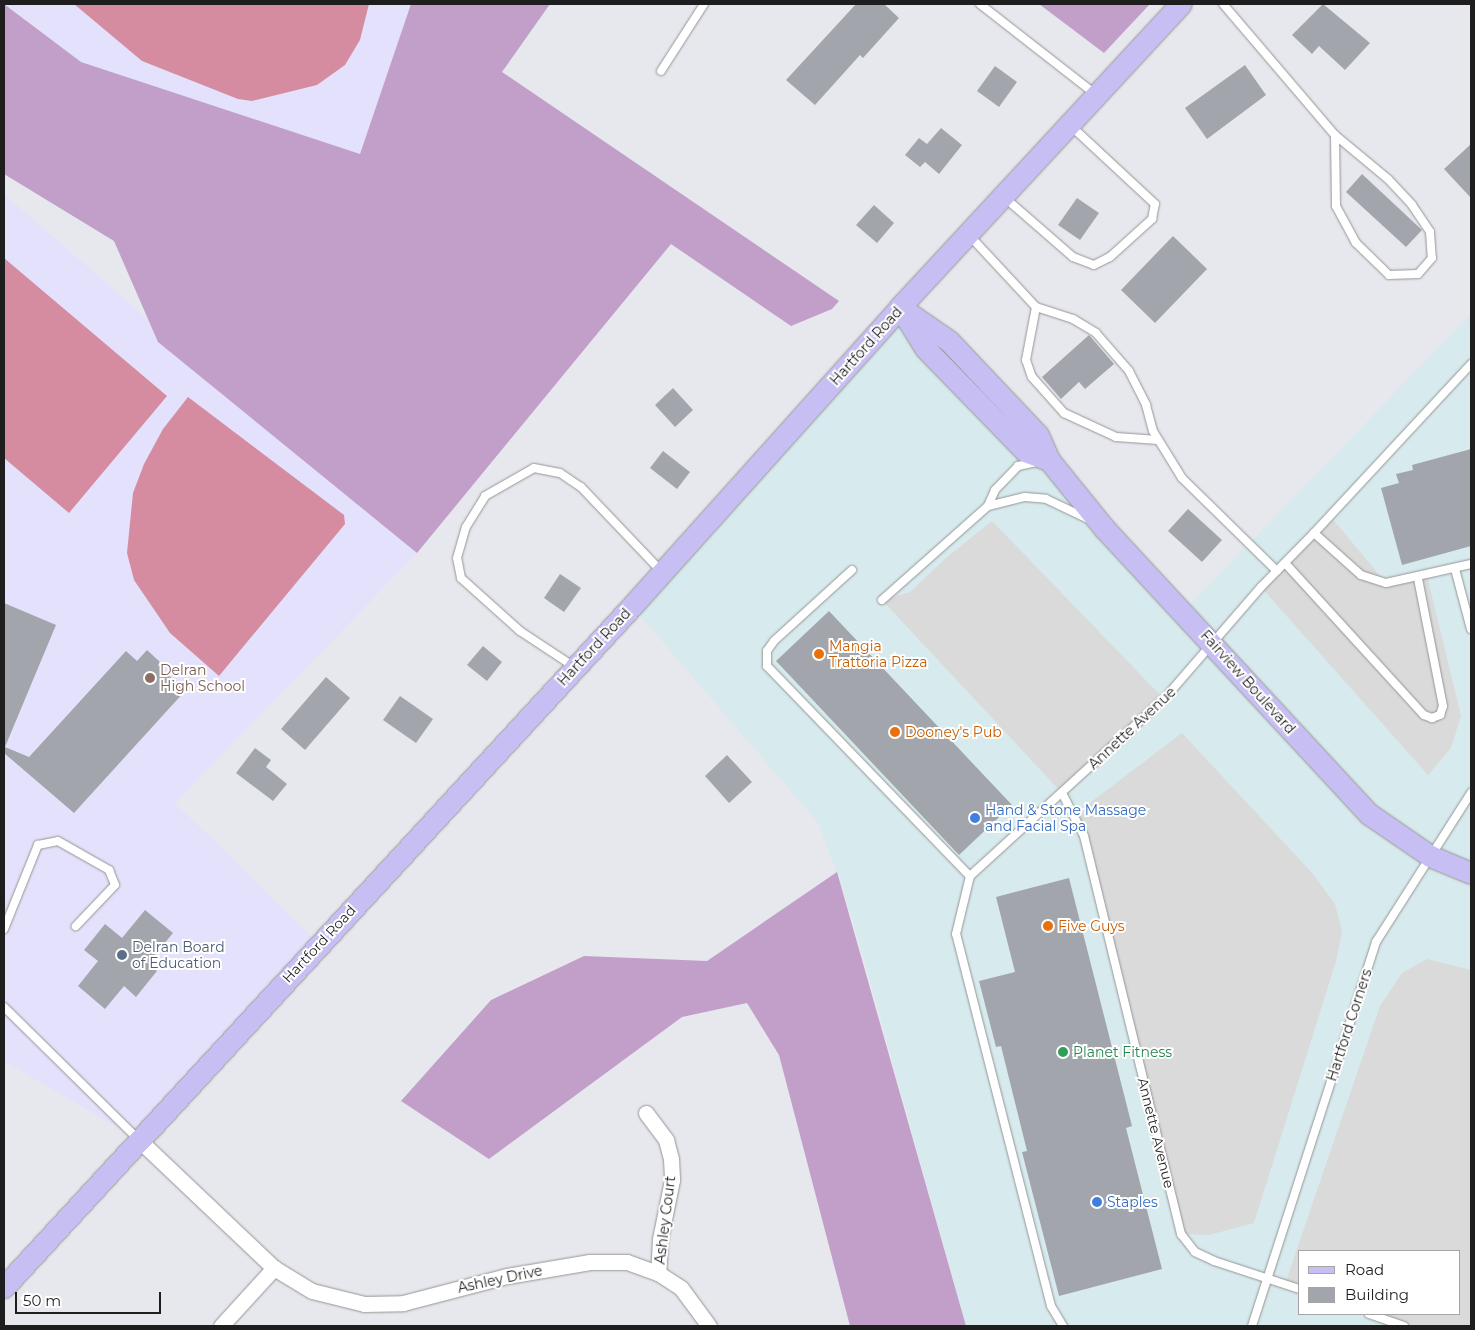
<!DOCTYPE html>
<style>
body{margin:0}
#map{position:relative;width:1475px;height:1330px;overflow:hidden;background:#e6e8ee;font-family:Montserrat,sans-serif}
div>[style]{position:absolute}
.commercial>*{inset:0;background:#d7eaed}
.education>*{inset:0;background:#e4e1fc}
.forest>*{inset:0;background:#c19fc9}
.pitch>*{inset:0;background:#d58ca1}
.parking>*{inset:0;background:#dadada}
.building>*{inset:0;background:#a2a6ac}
.roads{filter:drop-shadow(0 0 1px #959595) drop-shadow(0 0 1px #959595)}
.lane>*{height:8px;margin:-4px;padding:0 4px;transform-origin:4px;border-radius:4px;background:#fff}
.street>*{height:15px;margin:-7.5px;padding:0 7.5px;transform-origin:7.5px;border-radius:7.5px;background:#fff}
.secondary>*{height:21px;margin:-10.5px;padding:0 10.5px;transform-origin:10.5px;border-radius:10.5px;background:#c7bff3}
.dots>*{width:14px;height:14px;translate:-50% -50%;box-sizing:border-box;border:2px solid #fff;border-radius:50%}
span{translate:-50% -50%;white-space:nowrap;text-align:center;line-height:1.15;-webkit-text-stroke:4px #fff;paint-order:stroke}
.street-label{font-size:14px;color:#1e1e1e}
.food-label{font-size:14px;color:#c56008}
.left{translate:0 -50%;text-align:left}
.education-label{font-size:14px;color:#785e54}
.shop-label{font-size:14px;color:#366cbe}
.service-label{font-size:14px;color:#4e5e75}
.leisure-label{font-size:14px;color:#27864d}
.frame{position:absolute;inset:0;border:5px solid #1e1e1e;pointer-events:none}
.legend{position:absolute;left:1298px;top:1250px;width:162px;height:65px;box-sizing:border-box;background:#fff;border:1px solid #a5a5a5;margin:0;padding:6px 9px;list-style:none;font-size:15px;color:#1e1e1e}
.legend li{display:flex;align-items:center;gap:10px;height:25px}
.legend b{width:25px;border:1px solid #a5a5a5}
.scale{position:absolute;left:15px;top:1292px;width:146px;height:22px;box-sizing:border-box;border:2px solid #1e1e1e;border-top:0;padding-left:6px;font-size:15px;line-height:18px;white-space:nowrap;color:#1e1e1e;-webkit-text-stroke:4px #fff;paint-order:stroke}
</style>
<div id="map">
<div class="commercial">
<i style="clip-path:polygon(evenodd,900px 307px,1184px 611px,1471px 314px,1471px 1326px,966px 1326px,852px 916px,819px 824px,632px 606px,900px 307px,1299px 1251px,1459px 1251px,1459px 1314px,1299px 1314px,1299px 1251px)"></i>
</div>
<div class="education">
<i style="clip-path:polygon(6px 4px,411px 4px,360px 154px,81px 62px)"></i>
<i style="clip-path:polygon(4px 194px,417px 553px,175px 803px,319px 944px,139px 1140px,4px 1061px)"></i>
</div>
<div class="forest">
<i style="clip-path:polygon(4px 4px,81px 62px,360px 154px,411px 4px,550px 4px,502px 72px,839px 301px,832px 309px,791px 326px,671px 244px,417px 553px,158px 342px,114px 241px,4px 174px)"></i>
<i style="clip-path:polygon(1039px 4px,1150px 4px,1104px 53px)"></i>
<i style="clip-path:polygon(837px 872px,966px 1326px,850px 1326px,779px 1055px,747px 1003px,682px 1017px,489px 1159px,401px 1101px,491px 1000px,584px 956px,707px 961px)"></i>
</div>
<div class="pitch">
<i style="clip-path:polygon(74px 4px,369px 4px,360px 40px,345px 65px,317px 85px,252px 101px,238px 99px,142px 61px)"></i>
<i style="clip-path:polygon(4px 258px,167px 396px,69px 513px,4px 458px)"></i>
<i style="clip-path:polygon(188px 397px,344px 515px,345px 524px,219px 676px,170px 633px,134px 580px,127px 553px,133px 493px,144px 464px,163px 429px)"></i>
</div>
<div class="parking">
<i style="clip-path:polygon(1330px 516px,1386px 583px,1427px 576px,1461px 716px,1451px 748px,1428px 775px,1261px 587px)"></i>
<i style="clip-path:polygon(992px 521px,1164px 699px,1062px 793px,882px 600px,910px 592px,947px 557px)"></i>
<i style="clip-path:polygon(1182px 733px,1313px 874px,1335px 904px,1342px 931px,1336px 961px,1254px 1223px,1209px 1235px,1181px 1234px,1084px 836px,1074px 815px)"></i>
<i style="clip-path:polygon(1427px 959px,1471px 970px,1471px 1326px,1404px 1326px,1369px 1314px,1459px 1314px,1459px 1251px,1299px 1251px,1299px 1289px,1285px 1284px,1380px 1006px,1402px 973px)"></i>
</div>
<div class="building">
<i style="clip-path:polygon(856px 4px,884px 4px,899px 18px,863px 58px,860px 55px,815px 105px,786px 80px)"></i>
<i style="clip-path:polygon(1323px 4px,1370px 43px,1345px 70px,1319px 46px,1312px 54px,1292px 35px)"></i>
<i style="clip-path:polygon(1245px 65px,1266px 95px,1207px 139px,1185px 108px)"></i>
<i style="clip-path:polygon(995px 66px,1017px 82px,999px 107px,977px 91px)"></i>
<i style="clip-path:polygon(941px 128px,962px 145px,939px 174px,925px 162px,920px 167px,905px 155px,919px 138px,927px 144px)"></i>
<i style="clip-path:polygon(1471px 144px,1471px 198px,1444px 169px)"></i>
<i style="clip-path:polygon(1362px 174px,1422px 230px,1406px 247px,1346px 192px)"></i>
<i style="clip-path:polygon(1077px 198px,1099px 213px,1080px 240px,1058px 225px)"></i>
<i style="clip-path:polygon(874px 205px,894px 223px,877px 243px,856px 225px)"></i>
<i style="clip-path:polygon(1173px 236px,1207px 269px,1155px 323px,1121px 290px)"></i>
<i style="clip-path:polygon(1089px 335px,1114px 364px,1085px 389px,1079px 382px,1061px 399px,1042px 377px)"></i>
<i style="clip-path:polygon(673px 388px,693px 410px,675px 427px,655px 405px)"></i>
<i style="clip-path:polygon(1471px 449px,1471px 546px,1402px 565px,1381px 488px,1399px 483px,1396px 474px,1413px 470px,1412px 465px)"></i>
<i style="clip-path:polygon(663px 451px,690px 472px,677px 489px,650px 468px)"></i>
<i style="clip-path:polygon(1188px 509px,1222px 540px,1202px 562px,1168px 531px)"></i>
<i style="clip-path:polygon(560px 574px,581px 588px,564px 612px,544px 598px)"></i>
<i style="clip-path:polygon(4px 603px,56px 625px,5px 747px,29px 757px,126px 651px,137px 661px,147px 650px,160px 662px,158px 665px,185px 691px,74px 813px,4px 753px)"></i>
<i style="clip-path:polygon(829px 611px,1012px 805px,959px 855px,776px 661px)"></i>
<i style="clip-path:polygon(483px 646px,502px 662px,487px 681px,467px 665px)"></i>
<i style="clip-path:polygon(326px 677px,350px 698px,305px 750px,281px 729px)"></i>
<i style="clip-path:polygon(400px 696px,433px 719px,416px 743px,383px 720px)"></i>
<i style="clip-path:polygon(255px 748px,271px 760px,266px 767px,287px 784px,273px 801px,236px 773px)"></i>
<i style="clip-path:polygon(727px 755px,752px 782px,729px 803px,705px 776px)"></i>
<i style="clip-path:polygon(1069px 878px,1132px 1126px,1126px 1128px,1162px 1269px,1059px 1296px,1022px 1152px,1027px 1151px,1001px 1046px,996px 1047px,979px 981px,1015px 972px,996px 897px)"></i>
<i style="clip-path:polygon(145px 910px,173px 933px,148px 963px,157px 971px,136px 997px,124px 986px,105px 1009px,78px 986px,98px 961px,84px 950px,105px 924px,122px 938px)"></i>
</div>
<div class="roads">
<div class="lane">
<i style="left:980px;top:4px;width:146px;rotate:38deg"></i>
<i style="left:1223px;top:4px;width:172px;rotate:49.5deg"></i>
<i style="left:1335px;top:135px;width:69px;rotate:39.7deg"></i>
<i style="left:1388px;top:179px;width:35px;rotate:47deg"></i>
<i style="left:1412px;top:205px;width:32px;rotate:56deg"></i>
<i style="left:1430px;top:232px;width:26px;rotate:86deg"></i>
<i style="left:1432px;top:258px;width:21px;rotate:131deg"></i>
<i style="left:1418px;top:274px;width:29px;rotate:178deg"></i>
<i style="left:1389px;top:275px;width:46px;rotate:-135.9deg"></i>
<i style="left:1356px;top:243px;width:42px;rotate:-118.4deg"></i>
<i style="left:1336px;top:206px;width:71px;rotate:-90.8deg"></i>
<i style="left:661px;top:71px;width:80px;rotate:-57.3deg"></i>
<i style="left:1004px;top:197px;width:91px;rotate:41deg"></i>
<i style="left:1073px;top:257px;width:22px;rotate:21deg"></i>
<i style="left:1094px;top:265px;width:18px;rotate:-27deg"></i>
<i style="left:1110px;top:257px;width:57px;rotate:-42.1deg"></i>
<i style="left:1152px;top:219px;width:15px;rotate:-79deg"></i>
<i style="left:1155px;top:204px;width:115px;rotate:-137.1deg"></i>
<i style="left:969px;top:235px;width:98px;rotate:47.1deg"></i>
<i style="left:1036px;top:307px;width:39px;rotate:18deg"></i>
<i style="left:1073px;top:319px;width:27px;rotate:31deg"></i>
<i style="left:1096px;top:333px;width:50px;rotate:49deg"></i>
<i style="left:1129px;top:371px;width:38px;rotate:63deg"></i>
<i style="left:1146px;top:405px;width:27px;rotate:75deg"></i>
<i style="left:1153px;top:431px;width:55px;rotate:58.3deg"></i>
<i style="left:1182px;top:478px;width:133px;rotate:44.4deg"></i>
<i style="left:1036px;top:307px;width:54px;rotate:100.7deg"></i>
<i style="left:1026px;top:360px;width:18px;rotate:71deg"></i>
<i style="left:1032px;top:377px;width:48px;rotate:48.4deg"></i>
<i style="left:1064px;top:413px;width:57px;rotate:24.8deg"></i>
<i style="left:1116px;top:437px;width:42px;rotate:4.1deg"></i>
<i style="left:988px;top:506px;width:17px;rotate:-66deg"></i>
<i style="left:995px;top:490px;width:33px;rotate:-46deg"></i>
<i style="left:1018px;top:466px;width:19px;rotate:-12deg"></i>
<i style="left:1314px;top:533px;width:231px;rotate:-47.1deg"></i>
<i style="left:1285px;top:563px;width:206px;rotate:47.6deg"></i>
<i style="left:1424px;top:715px;width:9px;rotate:21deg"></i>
<i style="left:1432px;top:718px;width:9px;rotate:-21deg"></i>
<i style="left:1440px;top:715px;width:9px;rotate:-72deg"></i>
<i style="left:1443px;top:706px;width:130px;rotate:-101.1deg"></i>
<i style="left:1455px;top:569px;width:62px;rotate:75.1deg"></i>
<i style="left:852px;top:570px;width:105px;rotate:137.7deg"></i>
<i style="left:774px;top:641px;width:12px;rotate:125deg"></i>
<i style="left:767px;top:651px;width:15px;rotate:90deg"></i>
<i style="left:767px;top:666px;width:292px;rotate:46deg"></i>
<i style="left:882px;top:600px;width:142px;rotate:-41.6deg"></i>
<i style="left:988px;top:506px;width:38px;rotate:-14deg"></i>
<i style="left:1025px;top:497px;width:21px;rotate:5deg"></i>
<i style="left:1046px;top:499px;width:47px;rotate:25.5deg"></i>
<i style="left:573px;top:666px;width:64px;rotate:-146.6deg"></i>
<i style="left:520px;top:631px;width:79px;rotate:-138.1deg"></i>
<i style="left:461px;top:578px;width:20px;rotate:-101deg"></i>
<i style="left:457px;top:558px;width:32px;rotate:-74deg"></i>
<i style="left:466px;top:527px;width:36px;rotate:-58deg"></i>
<i style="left:485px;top:496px;width:56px;rotate:-29.7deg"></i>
<i style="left:534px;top:468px;width:26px;rotate:11deg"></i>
<i style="left:560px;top:473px;width:25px;rotate:34deg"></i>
<i style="left:581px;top:487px;width:116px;rotate:46.4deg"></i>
<i style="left:1062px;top:793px;width:48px;rotate:62.9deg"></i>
<i style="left:1084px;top:836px;width:410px;rotate:76.3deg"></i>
<i style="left:1181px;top:1234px;width:23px;rotate:52deg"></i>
<i style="left:1195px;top:1252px;width:21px;rotate:25deg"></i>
<i style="left:1214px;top:1261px;width:89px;rotate:18.2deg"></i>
<i style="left:4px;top:929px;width:91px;rotate:-68deg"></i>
<i style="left:38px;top:845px;width:20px;rotate:-11deg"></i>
<i style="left:58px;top:841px;width:59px;rotate:29.6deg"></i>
<i style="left:109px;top:870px;width:16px;rotate:68deg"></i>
<i style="left:115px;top:885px;width:57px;rotate:133.6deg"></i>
<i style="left:4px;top:1007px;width:190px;rotate:44.6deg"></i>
<i style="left:1369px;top:1314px;width:37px;rotate:19deg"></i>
<i style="left:1063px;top:1326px;width:23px;rotate:-121deg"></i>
<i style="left:1051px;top:1306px;width:384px;rotate:-104.3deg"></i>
<i style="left:956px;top:934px;width:60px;rotate:-76.4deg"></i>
<i style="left:970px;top:876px;width:263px;rotate:-42.4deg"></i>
<i style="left:1164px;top:699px;width:148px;rotate:-49.1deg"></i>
<i style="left:1261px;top:587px;width:76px;rotate:-45.5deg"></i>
<i style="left:1314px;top:533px;width:63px;rotate:41.8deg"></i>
<i style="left:1361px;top:575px;width:26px;rotate:18deg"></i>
<i style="left:1386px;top:583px;width:87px;rotate:-12.6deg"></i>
<i style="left:1252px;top:1326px;width:404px;rotate:-72.1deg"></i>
<i style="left:1376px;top:942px;width:177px;rotate:-57.5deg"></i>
</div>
<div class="street">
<i style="left:646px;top:1113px;width:34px;rotate:53deg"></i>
<i style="left:666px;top:1140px;width:20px;rotate:75deg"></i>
<i style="left:671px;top:1159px;width:21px;rotate:87deg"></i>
<i style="left:672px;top:1180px;width:60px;rotate:101.5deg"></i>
<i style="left:660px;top:1239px;width:34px;rotate:93deg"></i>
<i style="left:139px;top:1140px;width:186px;rotate:43.5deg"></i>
<i style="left:274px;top:1268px;width:44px;rotate:31.2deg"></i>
<i style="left:312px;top:1291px;width:54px;rotate:14deg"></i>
<i style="left:364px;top:1304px;width:39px;rotate:-1deg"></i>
<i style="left:403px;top:1303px;width:107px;rotate:-14.6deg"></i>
<i style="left:507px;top:1276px;width:84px;rotate:-9.6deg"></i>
<i style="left:590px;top:1262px;width:37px"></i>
<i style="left:627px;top:1262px;width:33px;rotate:20deg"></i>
<i style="left:658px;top:1273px;width:27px;rotate:33deg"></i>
<i style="left:681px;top:1288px;width:47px;rotate:53.6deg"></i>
<i style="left:221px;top:1326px;width:79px;rotate:-47.6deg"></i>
</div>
<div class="secondary">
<i style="left:900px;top:307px;width:60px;rotate:34.8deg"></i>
<i style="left:949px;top:341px;width:129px;rotate:46.6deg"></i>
<i style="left:1038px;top:435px;width:27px;rotate:66deg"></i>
<i style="left:1049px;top:460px;width:87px;rotate:51deg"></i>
<i style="left:1104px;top:528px;width:390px;rotate:47.2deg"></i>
<i style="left:1369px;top:814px;width:74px;rotate:34.5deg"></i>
<i style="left:1430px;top:856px;width:44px;rotate:22.5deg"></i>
<i style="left:904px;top:314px;width:40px;rotate:58deg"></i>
<i style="left:925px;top:348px;width:144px;rotate:45.8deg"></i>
<i style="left:1025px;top:451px;width:26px;rotate:21deg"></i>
<i style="left:4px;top:1287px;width:926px;rotate:-47.32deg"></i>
<i style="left:632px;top:606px;width:402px;rotate:-48.1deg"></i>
<i style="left:900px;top:307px;width:413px;rotate:-47.2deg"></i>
</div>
</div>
<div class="dots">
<i style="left:819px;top:654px;background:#e8710a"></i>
<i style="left:150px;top:678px;background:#8d6e63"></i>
<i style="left:895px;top:732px;background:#e8710a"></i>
<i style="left:975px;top:818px;background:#3f7fe0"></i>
<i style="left:1048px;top:926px;background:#e8710a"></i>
<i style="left:122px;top:955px;background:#5c6f8a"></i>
<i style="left:1063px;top:1052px;background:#2e9e5b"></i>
<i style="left:1097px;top:1202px;background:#3f7fe0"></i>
</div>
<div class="street-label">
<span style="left:866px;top:346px;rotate:-48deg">Hartford Road</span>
<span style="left:594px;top:647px;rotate:-47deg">Hartford Road</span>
<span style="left:1248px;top:682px;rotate:48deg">Fairview Boulevard</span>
<span style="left:1132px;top:728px;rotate:-43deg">Annette Avenue</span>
<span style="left:319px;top:944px;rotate:-47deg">Hartford Road</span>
<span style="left:1349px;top:1025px;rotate:-72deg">Hartford Corners</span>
<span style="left:1156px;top:1133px;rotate:76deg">Annette Avenue</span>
<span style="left:665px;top:1220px;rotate:-83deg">Ashley Court</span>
<span style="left:500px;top:1279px;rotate:-12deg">Ashley Drive</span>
</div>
<div class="food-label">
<span class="left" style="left:829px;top:654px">Mangia<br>Trattoria Pizza</span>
<span class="left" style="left:905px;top:732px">Dooney's Pub</span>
<span class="left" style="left:1058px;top:926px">Five Guys</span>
</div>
<div class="education-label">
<span class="left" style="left:160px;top:678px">Delran<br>High School</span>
</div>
<div class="shop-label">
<span class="left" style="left:985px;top:818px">Hand &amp; Stone Massage<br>and Facial Spa</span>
<span class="left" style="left:1107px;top:1202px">Staples</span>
</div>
<div class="service-label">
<span class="left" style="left:132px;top:955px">Delran Board<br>of Education</span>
</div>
<div class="leisure-label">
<span class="left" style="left:1073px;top:1052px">Planet Fitness</span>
</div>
<div class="frame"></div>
<ul class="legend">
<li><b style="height:6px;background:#c7bff3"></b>Road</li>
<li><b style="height:14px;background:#a2a6ac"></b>Building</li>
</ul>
<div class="scale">50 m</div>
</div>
